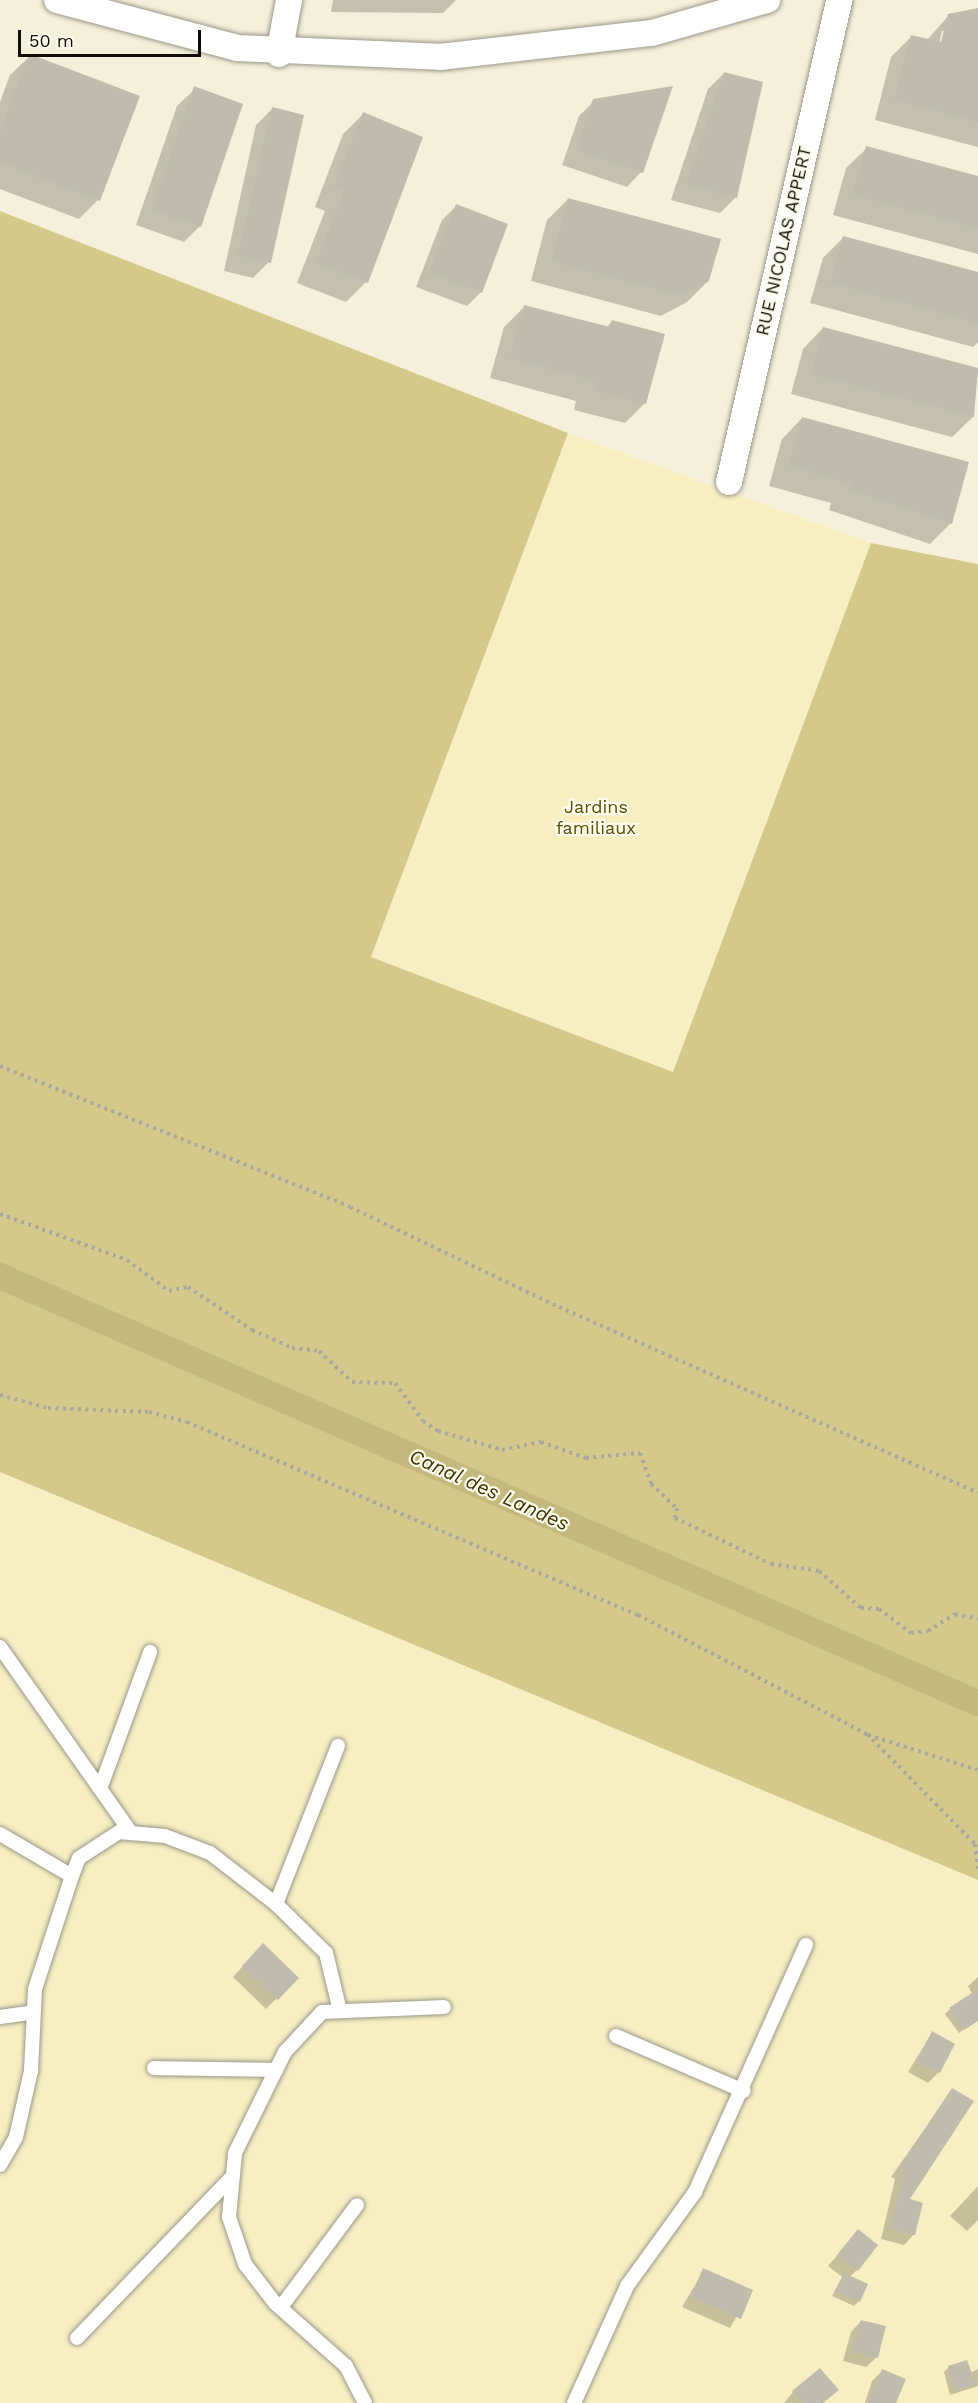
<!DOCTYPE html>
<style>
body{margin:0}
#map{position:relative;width:978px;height:2403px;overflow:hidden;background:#fefced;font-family:"Work Sans",sans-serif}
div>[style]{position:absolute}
.built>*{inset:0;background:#f4f0da}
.green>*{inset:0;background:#f7efc2}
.forest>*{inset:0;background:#d4c88b}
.shadow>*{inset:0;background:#0003}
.canal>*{height:26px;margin:-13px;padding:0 13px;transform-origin:13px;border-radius:13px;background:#c4b87c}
.building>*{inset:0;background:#bfbcae}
.path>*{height:4px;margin-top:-2px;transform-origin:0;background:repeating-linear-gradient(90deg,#aaa89d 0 3px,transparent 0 7.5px)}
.roads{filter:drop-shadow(0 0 2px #9a988a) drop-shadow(0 0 2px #9a988a)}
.lane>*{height:14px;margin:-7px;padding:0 7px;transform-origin:7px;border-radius:7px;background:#fff}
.street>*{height:26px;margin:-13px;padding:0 13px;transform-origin:13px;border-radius:13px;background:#fff}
span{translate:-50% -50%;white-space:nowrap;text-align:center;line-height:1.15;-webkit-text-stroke:4.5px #fefced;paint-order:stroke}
.street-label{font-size:18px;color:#0e0d08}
.park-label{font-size:18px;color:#5c4f01}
.water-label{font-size:20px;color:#3e3502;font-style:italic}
.scale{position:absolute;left:18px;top:30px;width:183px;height:27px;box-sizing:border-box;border:3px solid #0e0d08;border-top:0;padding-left:8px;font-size:18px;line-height:21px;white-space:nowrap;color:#0e0d08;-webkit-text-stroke:4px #fefced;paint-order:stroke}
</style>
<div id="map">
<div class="built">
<i style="clip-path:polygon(0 0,978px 0,978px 564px,871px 543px,568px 433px,0 211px)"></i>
</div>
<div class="green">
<i style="clip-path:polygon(568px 433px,871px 543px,673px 1072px,371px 957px)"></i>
<i style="clip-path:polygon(0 1472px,978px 1880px,978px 2403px,0 2403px)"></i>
</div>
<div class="forest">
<i style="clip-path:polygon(0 211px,568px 433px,371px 957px,673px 1072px,871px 543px,978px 564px,978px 1880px,0 1472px)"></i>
</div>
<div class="shadow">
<i style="clip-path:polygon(333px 0,456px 0,443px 13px,331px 12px)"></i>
<i style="clip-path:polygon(evenodd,978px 9px,978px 147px,875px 120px,891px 57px,912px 36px,927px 40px,949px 15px,978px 9px,942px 31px,945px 31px,941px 50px,938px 49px,942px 31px)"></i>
<i style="clip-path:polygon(30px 56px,98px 200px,79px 219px,0 189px,0 102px,10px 75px)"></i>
<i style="clip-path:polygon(724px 73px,736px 197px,720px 213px,671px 200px,708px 89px)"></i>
<i style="clip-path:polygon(193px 91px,200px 226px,184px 242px,136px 225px,177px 106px)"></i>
<i style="clip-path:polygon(594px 101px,641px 172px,627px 187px,562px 165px,579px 116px)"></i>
<i style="clip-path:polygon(272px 109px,269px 262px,253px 278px,224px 271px,256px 125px)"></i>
<i style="clip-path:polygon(363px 114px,366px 282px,346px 302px,297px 283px,325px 211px,315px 207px,343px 134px)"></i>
<i style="clip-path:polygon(867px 148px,978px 178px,978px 254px,833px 215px,846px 168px)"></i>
<i style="clip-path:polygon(568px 199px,708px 281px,687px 302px,661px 316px,531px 281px,547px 220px)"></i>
<i style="clip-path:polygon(456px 206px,481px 292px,467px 306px,416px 287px,442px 220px)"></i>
<i style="clip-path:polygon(843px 238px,978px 274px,978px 342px,973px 347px,810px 303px,823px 258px)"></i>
<i style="clip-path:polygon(525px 306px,606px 328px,612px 321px,645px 403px,625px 423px,574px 410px,576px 401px,490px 378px,504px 327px)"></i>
<i style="clip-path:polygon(823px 328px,978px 370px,973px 417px,952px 437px,791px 394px,803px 349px)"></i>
<i style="clip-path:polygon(802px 418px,951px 523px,930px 544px,829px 510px,831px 503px,769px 486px,782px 439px)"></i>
<i style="clip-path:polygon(253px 1955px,297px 1978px,266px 2009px,233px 1977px)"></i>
<i style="clip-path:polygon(978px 1977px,978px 2005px,968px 1986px)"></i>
<i style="clip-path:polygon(950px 2009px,978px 2017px,978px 2020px,959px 2033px,945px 2014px)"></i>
<i style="clip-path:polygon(932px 2033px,939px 2072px,928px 2083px,908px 2072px)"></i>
<i style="clip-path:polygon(952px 2090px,907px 2200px,914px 2234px,904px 2245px,881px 2239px,895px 2179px,891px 2177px)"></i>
<i style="clip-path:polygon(978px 2186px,978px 2220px,967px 2231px,950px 2216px)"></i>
<i style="clip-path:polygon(858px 2231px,857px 2270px,849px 2277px,859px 2301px,854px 2306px,832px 2296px,842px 2277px,828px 2266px)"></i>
<i style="clip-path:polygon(704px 2270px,751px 2291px,730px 2328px,682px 2307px)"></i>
<i style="clip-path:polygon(861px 2321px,877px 2357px,866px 2367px,843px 2361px,851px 2332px)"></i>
<i style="clip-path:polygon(949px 2367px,970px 2373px,978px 2369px,978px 2386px,950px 2395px,944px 2372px)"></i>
<i style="clip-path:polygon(882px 2371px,894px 2403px,865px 2403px,872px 2381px)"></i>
<i style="clip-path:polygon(793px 2392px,823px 2403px,784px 2403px)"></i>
</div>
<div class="canal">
<i style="left:0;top:1276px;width:1067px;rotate:23.59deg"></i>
</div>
<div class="building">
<i style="clip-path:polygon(978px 8px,978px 122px,894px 100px,911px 35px,941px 42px,948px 14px)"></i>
<i style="clip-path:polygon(30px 54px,140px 96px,100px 201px,0 162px,0 130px)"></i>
<i style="clip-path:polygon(724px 72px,763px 82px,737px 198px,686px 184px)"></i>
<i style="clip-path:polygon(194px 86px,243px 104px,201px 227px,151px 210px)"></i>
<i style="clip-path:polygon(673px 86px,643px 173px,576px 150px,593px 99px)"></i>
<i style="clip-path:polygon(272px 107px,304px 115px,271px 263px,238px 255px)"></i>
<i style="clip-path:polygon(363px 112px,423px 137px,368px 283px,316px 263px,344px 191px,334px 187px)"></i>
<i style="clip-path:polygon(866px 146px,978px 176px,978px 228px,853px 195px)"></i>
<i style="clip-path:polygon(568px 198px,721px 239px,709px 281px,682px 296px,551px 261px)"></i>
<i style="clip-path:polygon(456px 204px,508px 224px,482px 293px,429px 273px)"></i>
<i style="clip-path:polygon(843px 236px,978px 272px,978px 323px,830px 283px)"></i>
<i style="clip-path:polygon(524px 305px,610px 327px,612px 320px,665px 334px,646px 404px,593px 390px,595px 381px,510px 358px)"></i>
<i style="clip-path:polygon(823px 327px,978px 368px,974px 417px,811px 374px)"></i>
<i style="clip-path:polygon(802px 417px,969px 462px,952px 524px,849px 489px,851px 483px,789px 466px)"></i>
<i style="clip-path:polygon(263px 1943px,299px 1978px,278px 2000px,242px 1966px)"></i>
<i style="clip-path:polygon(978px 1989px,978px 2021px,964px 2030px,949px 2008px)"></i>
<i style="clip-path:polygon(932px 2031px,955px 2044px,940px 2073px,917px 2061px)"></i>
<i style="clip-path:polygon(952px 2088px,974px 2101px,910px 2199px,923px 2203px,915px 2235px,890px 2229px,905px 2169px,900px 2166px)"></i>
<i style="clip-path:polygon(858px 2229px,878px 2245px,858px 2271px,837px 2255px)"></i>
<i style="clip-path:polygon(703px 2268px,753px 2290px,741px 2319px,691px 2297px)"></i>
<i style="clip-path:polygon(844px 2273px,868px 2284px,860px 2302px,836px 2291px)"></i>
<i style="clip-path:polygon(861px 2320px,886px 2326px,878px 2358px,852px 2351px)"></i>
<i style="clip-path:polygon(967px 2360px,976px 2384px,956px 2391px,948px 2366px)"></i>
<i style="clip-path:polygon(820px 2368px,839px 2390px,823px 2403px,803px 2403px,792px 2391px)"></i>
<i style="clip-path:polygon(882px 2369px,906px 2379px,896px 2403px,868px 2403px)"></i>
</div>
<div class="path">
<i style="left:0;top:1066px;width:377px;rotate:21.9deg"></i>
<i style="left:350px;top:1207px;width:232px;rotate:25.6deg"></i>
<i style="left:559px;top:1307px;width:458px;rotate:23.9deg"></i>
<i style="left:0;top:1214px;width:135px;rotate:19.9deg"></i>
<i style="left:127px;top:1260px;width:52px;rotate:36.4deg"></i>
<i style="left:169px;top:1291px;width:19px;rotate:-12deg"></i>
<i style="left:188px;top:1287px;width:77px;rotate:33.9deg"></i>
<i style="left:252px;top:1330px;width:44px;rotate:24.2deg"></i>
<i style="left:292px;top:1348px;width:27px;rotate:6deg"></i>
<i style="left:319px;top:1351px;width:45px;rotate:43.2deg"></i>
<i style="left:352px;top:1382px;width:43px;rotate:1.3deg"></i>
<i style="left:395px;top:1383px;width:47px;rotate:53.6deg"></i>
<i style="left:423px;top:1421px;width:18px;rotate:34deg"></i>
<i style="left:438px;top:1431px;width:67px;rotate:16.5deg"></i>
<i style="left:502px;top:1450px;width:40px;rotate:-12deg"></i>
<i style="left:541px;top:1442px;width:48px;rotate:19.6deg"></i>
<i style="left:586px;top:1458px;width:54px;rotate:-5.3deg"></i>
<i style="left:640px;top:1453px;width:33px;rotate:70deg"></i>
<i style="left:651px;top:1484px;width:35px;rotate:43deg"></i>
<i style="left:677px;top:1508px;width:10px;rotate:101deg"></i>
<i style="left:675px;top:1518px;width:106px;rotate:25.6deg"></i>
<i style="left:771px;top:1564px;width:49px;rotate:8.3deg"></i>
<i style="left:819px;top:1571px;width:56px;rotate:41.4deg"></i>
<i style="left:861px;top:1608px;width:18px;rotate:3deg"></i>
<i style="left:879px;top:1609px;width:40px;rotate:37deg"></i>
<i style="left:911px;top:1633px;width:17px;rotate:-7deg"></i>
<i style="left:928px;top:1631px;width:32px;rotate:-32deg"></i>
<i style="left:955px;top:1614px;width:24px;rotate:12deg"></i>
<i style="left:0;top:1395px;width:50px;rotate:15.2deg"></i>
<i style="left:48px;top:1408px;width:101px;rotate:2.3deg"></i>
<i style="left:149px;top:1412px;width:39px;rotate:15deg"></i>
<i style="left:187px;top:1422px;width:491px;rotate:23.2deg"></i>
<i style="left:638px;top:1615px;width:258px;rotate:27.5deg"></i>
<i style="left:867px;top:1734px;width:154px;rotate:45.5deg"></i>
<i style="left:975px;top:1844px;width:25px;rotate:83deg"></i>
<i style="left:868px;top:1735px;width:115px;rotate:17.7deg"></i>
</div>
<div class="roads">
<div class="lane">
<i style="left:0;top:1647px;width:228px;rotate:54.8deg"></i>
<i style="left:100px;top:1789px;width:146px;rotate:-69.9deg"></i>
<i style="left:0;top:1834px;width:83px;rotate:30.3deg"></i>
<i style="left:276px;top:1904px;width:170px;rotate:-68.6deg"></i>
<i style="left:0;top:2017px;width:34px;rotate:-8deg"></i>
<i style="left:616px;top:2036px;width:139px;rotate:23.3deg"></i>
<i style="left:154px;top:2068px;width:122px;rotate:0.9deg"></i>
<i style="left:0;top:2165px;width:32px;rotate:-60deg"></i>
<i style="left:16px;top:2137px;width:68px;rotate:-77.2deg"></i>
<i style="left:31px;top:2071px;width:82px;rotate:-87.2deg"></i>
<i style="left:35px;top:1989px;width:119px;rotate:-71.9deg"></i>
<i style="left:72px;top:1876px;width:19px;rotate:-69deg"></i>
<i style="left:79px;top:1858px;width:48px;rotate:-33deg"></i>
<i style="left:119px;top:1832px;width:46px;rotate:5deg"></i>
<i style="left:165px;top:1836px;width:48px;rotate:20.7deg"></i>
<i style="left:210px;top:1853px;width:83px;rotate:37.7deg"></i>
<i style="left:276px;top:1904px;width:70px;rotate:44.4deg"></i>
<i style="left:326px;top:1953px;width:60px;rotate:76.4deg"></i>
<i style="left:281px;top:2307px;width:127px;rotate:-53.3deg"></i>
<i style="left:77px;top:2338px;width:225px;rotate:-46.1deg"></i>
<i style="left:365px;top:2403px;width:42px;rotate:-117.2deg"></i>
<i style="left:346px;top:2366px;width:95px;rotate:-138.4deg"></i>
<i style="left:275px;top:2303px;width:49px;rotate:-127.6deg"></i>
<i style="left:245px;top:2264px;width:50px;rotate:-108.8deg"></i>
<i style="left:229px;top:2217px;width:64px;rotate:-84.6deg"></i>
<i style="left:235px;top:2153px;width:113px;rotate:-63.7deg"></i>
<i style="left:285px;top:2052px;width:54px;rotate:-47.2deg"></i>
<i style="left:322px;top:2012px;width:122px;rotate:-2.3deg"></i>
<i style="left:574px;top:2403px;width:128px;rotate:-65.6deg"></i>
<i style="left:627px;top:2286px;width:116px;rotate:-54.1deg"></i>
<i style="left:695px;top:2192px;width:271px;rotate:-65.8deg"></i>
</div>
<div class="street">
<i style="left:57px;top:0;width:186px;rotate:14.9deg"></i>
<i style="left:237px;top:48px;width:203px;rotate:2.5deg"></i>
<i style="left:440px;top:57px;width:213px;rotate:-6.5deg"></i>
<i style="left:652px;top:33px;width:120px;rotate:-16deg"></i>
<i style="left:279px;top:54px;width:55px;rotate:-79.5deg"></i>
<i style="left:729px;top:482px;width:494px;rotate:-77.1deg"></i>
</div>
</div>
<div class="street-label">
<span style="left:784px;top:241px;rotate:-77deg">RUE NICOLAS APPERT</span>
</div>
<div class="park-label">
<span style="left:596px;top:818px">Jardins<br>familiaux</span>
</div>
<div class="water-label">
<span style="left:489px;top:1490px;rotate:24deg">Canal des Landes</span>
</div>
<div class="scale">50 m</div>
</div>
